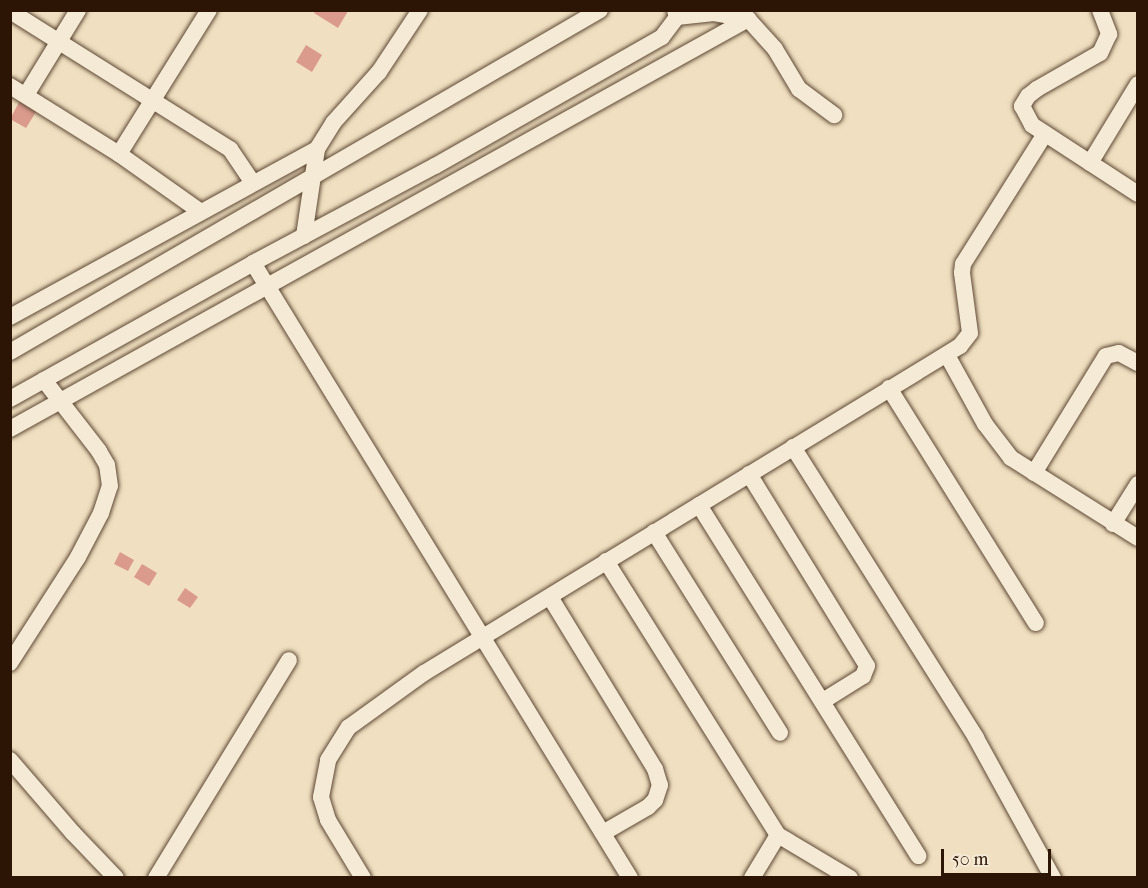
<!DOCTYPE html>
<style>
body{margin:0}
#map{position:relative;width:1148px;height:888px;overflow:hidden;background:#f0dfc0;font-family:"IM FELL French Canon",serif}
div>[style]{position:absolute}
.building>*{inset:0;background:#da9b8c}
.roads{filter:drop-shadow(0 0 2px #5d4834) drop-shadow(0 0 2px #5d4834)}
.minor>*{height:16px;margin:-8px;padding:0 8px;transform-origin:8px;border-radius:8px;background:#f5ead6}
span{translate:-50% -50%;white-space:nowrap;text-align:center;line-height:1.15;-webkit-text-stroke:6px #f5ead6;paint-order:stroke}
.frame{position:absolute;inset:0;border:12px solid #2c1505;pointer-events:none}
.scale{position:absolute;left:941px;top:849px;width:110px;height:27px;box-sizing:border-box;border:3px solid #2c1505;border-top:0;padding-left:8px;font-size:18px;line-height:21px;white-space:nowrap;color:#2c1505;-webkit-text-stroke:4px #f5ead6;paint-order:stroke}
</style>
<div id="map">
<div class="building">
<i style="clip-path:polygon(316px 10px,347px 10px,348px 11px,338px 28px,314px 13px)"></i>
<i style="clip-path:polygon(306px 45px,322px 55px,312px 72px,296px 62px)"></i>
<i style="clip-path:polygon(22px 97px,39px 107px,26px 128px,10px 119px)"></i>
<i style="clip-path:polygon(120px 552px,134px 560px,128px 571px,114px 564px)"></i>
<i style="clip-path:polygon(142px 564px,157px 573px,149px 586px,134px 577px)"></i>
<i style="clip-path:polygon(185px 588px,198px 597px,190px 608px,177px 600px)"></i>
</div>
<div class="roads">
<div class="minor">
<i style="left:1100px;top:10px;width:26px;rotate:69deg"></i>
<i style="left:1109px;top:34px;width:21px;rotate:115deg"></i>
<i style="left:1100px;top:53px;width:73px;rotate:150.3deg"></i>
<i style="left:1037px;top:89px;width:11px;rotate:142deg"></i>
<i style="left:1028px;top:96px;width:12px;rotate:121deg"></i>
<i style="left:1022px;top:106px;width:21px;rotate:62deg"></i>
<i style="left:1032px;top:125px;width:126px;rotate:33.1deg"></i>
<i style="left:10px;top:11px;width:260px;rotate:32.1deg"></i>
<i style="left:230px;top:149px;width:41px;rotate:55.9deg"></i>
<i style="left:677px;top:17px;width:37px;rotate:-6deg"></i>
<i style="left:714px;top:13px;width:35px;rotate:10deg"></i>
<i style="left:748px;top:19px;width:40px;rotate:48deg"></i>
<i style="left:775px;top:49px;width:47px;rotate:59deg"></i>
<i style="left:799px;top:89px;width:44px;rotate:36.6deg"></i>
<i style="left:10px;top:86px;width:128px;rotate:32deg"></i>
<i style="left:119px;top:154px;width:100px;rotate:35.3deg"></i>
<i style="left:26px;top:95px;width:100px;rotate:-58.5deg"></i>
<i style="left:119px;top:154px;width:170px;rotate:-58deg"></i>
<i style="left:1090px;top:163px;width:92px;rotate:-58.7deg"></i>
<i style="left:304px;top:236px;width:88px;rotate:-81.5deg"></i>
<i style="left:317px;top:149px;width:31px;rotate:-58deg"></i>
<i style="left:333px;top:123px;width:69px;rotate:-48deg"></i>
<i style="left:379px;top:72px;width:74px;rotate:-56.5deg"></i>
<i style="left:253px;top:263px;width:721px;rotate:58.49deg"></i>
<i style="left:10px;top:317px;width:350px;rotate:-28.7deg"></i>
<i style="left:10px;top:352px;width:682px;rotate:-30.1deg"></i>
<i style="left:947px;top:355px;width:79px;rotate:61.2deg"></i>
<i style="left:985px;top:424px;width:43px;rotate:52.6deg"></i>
<i style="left:1011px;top:458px;width:150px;rotate:32.2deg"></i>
<i style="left:889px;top:388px;width:277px;rotate:58deg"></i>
<i style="left:10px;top:399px;width:278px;rotate:-29.2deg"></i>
<i style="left:253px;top:263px;width:206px;rotate:-28.1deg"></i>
<i style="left:435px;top:166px;width:261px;rotate:-29.6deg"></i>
<i style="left:662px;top:37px;width:25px;rotate:-53deg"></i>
<i style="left:677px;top:17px;width:7px;rotate:-106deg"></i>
<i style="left:10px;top:429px;width:844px;rotate:-29.05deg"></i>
<i style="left:793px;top:447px;width:344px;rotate:57.8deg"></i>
<i style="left:976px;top:738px;width:160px;rotate:61.2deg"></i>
<i style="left:1034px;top:473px;width:137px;rotate:-58.4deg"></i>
<i style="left:1106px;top:356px;width:13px;rotate:-13deg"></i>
<i style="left:1119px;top:353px;width:21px;rotate:28deg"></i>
<i style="left:749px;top:474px;width:225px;rotate:58.4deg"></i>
<i style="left:867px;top:666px;width:11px;rotate:112deg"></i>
<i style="left:863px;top:676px;width:47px;rotate:148deg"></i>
<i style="left:699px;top:505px;width:414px;rotate:58deg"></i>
<i style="left:1113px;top:524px;width:47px;rotate:-58deg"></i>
<i style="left:654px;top:532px;width:237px;rotate:57.9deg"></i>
<i style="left:606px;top:561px;width:324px;rotate:57.9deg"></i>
<i style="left:778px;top:835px;width:84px;rotate:30.8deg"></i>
<i style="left:550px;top:597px;width:202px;rotate:58.6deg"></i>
<i style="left:655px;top:769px;width:17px;rotate:73deg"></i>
<i style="left:660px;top:785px;width:16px;rotate:108deg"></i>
<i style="left:655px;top:800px;width:10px;rotate:135deg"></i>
<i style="left:648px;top:807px;width:52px;rotate:150deg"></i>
<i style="left:10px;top:663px;width:126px;rotate:-57.3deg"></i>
<i style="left:78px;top:557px;width:50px;rotate:-62.4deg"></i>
<i style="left:101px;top:513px;width:28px;rotate:-72deg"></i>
<i style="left:110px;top:486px;width:21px;rotate:-98deg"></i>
<i style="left:107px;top:465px;width:16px;rotate:-120deg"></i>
<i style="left:99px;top:451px;width:90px;rotate:-127.8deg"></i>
<i style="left:10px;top:760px;width:96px;rotate:49.2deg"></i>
<i style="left:73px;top:833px;width:62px;rotate:46.3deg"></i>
<i style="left:156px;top:878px;width:255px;rotate:-58.6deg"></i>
<i style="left:363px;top:878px;width:68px;rotate:-121.1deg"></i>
<i style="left:328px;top:820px;width:24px;rotate:-107deg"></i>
<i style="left:321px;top:797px;width:38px;rotate:-79deg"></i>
<i style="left:328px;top:760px;width:39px;rotate:-58deg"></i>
<i style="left:349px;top:727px;width:92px;rotate:-35.8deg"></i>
<i style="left:424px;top:673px;width:628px;rotate:-31.39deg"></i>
<i style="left:960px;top:346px;width:16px;rotate:-52deg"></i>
<i style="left:970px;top:333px;width:61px;rotate:-97.6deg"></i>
<i style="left:962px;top:273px;width:9px;rotate:-84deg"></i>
<i style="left:963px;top:264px;width:154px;rotate:-57.8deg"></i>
<i style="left:752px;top:878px;width:50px;rotate:-58.8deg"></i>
</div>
</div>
<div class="frame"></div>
<div class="scale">50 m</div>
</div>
